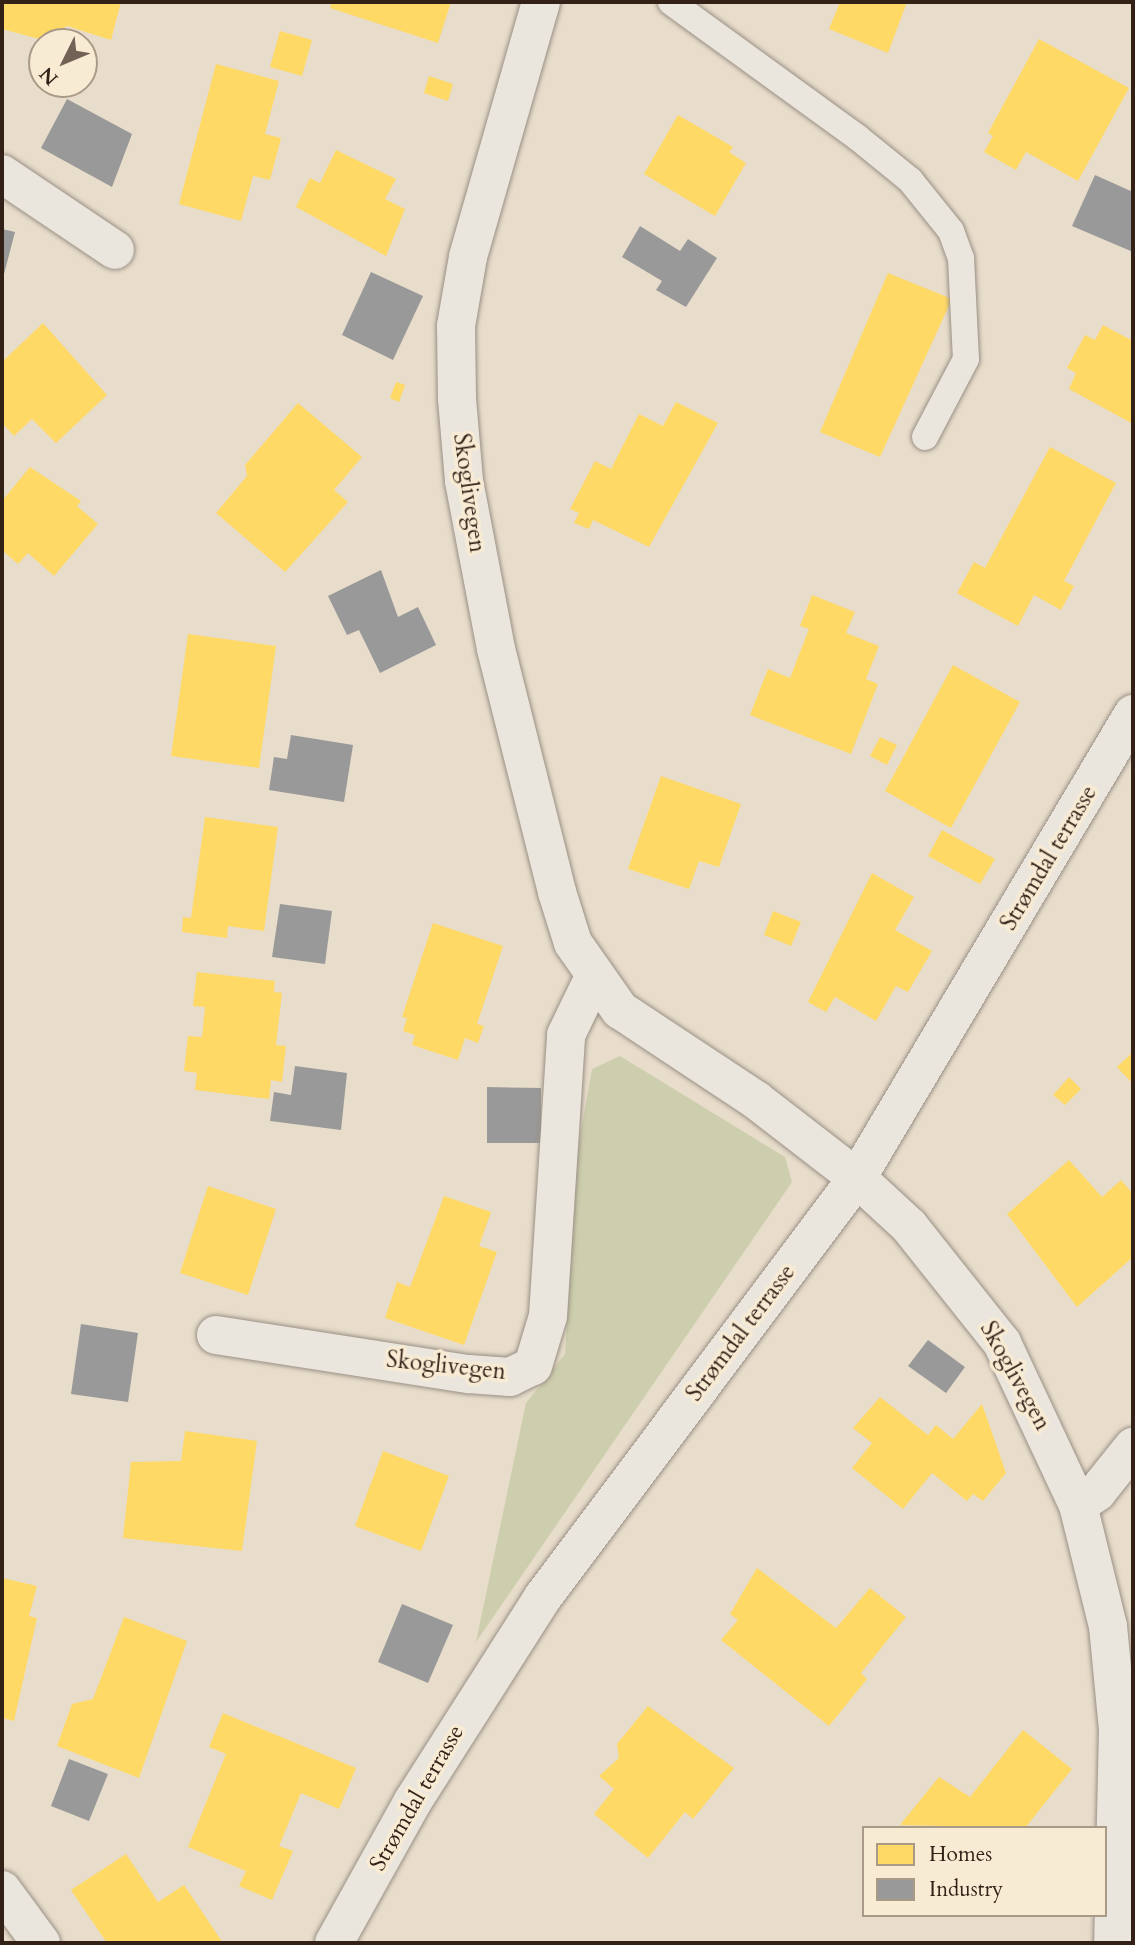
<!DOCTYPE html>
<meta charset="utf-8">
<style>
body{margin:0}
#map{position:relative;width:1135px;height:1945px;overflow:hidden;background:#e8dcca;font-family:Cardo,serif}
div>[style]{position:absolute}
.green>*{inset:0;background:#cdcead}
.homes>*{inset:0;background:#ffd966}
.industry>*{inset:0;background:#999}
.roads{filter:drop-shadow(0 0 2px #999085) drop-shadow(0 0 2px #999085)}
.lane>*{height:26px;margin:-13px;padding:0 13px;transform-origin:13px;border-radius:13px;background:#ebe6dd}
.street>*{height:38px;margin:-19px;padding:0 19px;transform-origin:19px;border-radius:19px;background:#ebe6dd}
.secondary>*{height:38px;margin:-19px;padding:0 19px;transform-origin:19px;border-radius:19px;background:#ebe6dd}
span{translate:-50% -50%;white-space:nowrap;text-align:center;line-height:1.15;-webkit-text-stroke:7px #f8ebd4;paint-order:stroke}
.street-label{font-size:23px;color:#332117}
.frame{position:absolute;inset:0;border:4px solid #332117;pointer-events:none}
.legend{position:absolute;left:862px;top:1826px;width:245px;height:91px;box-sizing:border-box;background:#f8ebd4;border:2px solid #a99a88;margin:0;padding:9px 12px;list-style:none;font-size:21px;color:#332117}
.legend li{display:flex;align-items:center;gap:14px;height:35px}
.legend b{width:35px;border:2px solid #a99a88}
.north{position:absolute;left:28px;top:28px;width:70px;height:70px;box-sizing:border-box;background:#f8ebd4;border:2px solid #a99a88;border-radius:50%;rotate:227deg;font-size:19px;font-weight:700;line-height:28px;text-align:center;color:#332117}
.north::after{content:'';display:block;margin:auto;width:24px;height:32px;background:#726256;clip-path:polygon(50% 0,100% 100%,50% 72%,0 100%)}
</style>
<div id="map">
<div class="green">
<i style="clip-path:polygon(620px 1056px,785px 1157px,792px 1182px,476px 1642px,526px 1403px,565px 1354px,576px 1159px,592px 1069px)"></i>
</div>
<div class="homes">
<i style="clip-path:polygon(2px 2px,121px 2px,111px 40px,67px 26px,43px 40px,2px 29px)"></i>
<i style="clip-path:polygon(332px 2px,451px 2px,438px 43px,330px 8px)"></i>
<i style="clip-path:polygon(840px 2px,907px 2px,888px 53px,829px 29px)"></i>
<i style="clip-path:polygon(280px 31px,312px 40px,302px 76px,270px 67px)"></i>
<i style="clip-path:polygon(1039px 39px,1129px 88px,1078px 181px,1026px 152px,1016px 170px,984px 152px,993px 136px,988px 133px)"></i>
<i style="clip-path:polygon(216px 64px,279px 81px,265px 134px,281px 138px,270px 180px,253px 176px,241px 221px,179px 204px)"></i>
<i style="clip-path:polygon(429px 76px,453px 84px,448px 101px,424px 93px)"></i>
<i style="clip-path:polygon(678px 115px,733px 147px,729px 152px,746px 163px,715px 216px,644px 174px)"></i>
<i style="clip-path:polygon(336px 150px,396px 179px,385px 199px,405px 209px,386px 256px,296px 207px,310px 178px,320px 183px)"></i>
<i style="clip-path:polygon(888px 273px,952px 299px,880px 457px,820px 432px)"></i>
<i style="clip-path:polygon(43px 323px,107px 395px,56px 443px,32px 419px,14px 436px,2px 423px,2px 362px)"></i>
<i style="clip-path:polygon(1103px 325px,1133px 341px,1133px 424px,1069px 389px,1076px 373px,1067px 368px,1085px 335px,1095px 340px)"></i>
<i style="clip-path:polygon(396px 382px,405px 385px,399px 402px,390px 398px)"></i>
<i style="clip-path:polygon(676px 402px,718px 423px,649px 547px,593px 520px,589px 529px,574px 523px,579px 513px,570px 509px,595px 461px,611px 469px,639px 414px,663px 426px)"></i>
<i style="clip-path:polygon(298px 403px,362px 457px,334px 490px,348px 502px,285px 572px,216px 513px,247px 476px,245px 465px)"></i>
<i style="clip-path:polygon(1050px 447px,1116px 483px,1064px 581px,1074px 586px,1061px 610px,1034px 595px,1018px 626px,957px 593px,974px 562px,985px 568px)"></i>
<i style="clip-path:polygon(30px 467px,81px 501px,77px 506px,98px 524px,54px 576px,28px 553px,18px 564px,2px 550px,2px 501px)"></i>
<i style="clip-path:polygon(812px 595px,855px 612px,846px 633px,879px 646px,866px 679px,878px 684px,851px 754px,750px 715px,768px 669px,790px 678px,809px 629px,800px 626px)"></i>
<i style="clip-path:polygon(188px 634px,276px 646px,259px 768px,171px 756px)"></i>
<i style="clip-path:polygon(953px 665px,1020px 702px,951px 828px,885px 791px)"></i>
<i style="clip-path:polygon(880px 737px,897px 745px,887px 765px,870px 756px)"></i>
<i style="clip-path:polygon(661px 776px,741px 804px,719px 867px,699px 861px,689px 889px,628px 869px)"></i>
<i style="clip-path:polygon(205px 817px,278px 827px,264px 931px,228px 926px,227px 938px,182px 932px,183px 917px,191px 918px)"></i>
<i style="clip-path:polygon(942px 830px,995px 859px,980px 884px,928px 856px)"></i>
<i style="clip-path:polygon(872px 873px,914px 897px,895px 930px,932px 951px,908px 992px,896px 986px,876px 1021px,835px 997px,826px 1012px,808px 1002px)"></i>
<i style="clip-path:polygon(773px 911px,801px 922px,791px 946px,764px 935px)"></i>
<i style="clip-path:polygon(433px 923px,503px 946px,477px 1024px,484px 1026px,478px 1043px,465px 1038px,458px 1060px,412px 1045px,415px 1035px,403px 1031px,407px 1018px,402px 1017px)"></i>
<i style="clip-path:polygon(197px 972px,275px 981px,274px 992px,282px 993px,276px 1045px,286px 1046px,282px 1082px,271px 1080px,269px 1099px,195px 1090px,197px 1073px,184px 1071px,188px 1036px,202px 1037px,205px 1007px,193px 1006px)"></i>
<i style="clip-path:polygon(1133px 1052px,1133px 1084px,1117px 1067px)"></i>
<i style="clip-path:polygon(1069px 1077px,1081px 1089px,1065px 1105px,1053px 1095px)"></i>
<i style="clip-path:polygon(1069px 1160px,1102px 1197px,1121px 1180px,1133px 1194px,1133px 1257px,1077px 1307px,1007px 1214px)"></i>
<i style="clip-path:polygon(208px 1186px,276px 1209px,248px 1295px,180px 1273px)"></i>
<i style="clip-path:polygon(444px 1196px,491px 1212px,479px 1246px,497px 1252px,464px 1345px,385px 1318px,397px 1282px,410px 1287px)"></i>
<i style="clip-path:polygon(880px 1397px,928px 1435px,936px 1425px,953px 1439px,982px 1404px,1006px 1473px,983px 1501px,973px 1494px,967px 1501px,932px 1473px,903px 1509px,852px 1468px,872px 1443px,853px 1428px)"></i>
<i style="clip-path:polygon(185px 1431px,257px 1441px,242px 1551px,123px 1538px,131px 1462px,181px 1461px)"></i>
<i style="clip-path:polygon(383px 1451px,449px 1476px,421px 1551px,355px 1526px)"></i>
<i style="clip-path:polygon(757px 1568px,836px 1628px,870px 1588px,906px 1617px,861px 1673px,867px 1679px,829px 1726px,721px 1640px,738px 1620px,730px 1614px)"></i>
<i style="clip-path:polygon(2px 1578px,37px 1586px,29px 1616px,37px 1618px,14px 1721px,2px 1718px)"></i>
<i style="clip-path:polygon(124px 1617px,187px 1641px,139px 1778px,57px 1746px,72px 1704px,93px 1699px)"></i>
<i style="clip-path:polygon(648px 1706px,734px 1768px,693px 1819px,685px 1812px,648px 1858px,594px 1814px,614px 1789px,599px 1776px,619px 1758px,617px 1744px)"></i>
<i style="clip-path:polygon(223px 1713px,356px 1768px,339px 1809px,301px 1793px,279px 1846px,293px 1851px,272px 1900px,239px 1886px,246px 1871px,188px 1847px,226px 1754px,209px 1747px)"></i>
<i style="clip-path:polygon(1023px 1730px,1072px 1769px,1025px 1828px,900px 1825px,939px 1777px,970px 1797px)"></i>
<i style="clip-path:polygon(126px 1854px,158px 1902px,184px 1885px,223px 1943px,107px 1943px,71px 1890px)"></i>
</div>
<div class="industry">
<i style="clip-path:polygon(67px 99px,132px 134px,112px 187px,41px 148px)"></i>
<i style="clip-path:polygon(1095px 175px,1133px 192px,1133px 252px,1072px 226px)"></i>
<i style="clip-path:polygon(640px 226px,680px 251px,688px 239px,717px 258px,686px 307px,656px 290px,662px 281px,622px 257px)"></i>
<i style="clip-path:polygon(2px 229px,15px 232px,3px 278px,2px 278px)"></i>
<i style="clip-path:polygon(371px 272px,423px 296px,393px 360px,342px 335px)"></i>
<i style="clip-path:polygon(381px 570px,398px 617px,418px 607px,436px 645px,380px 673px,359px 630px,347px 635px,328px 596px)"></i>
<i style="clip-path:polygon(291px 735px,353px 745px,344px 802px,269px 790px,274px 757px,287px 759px)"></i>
<i style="clip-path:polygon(280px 904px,332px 911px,325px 964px,272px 957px)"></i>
<i style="clip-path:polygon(295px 1066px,347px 1073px,341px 1130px,270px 1121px,274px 1092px,291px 1095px)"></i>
<i style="clip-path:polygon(487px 1087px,541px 1088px,541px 1143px,487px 1143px)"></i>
<i style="clip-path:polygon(81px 1324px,138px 1333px,128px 1402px,71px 1394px)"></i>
<i style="clip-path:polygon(928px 1340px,965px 1367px,946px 1393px,908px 1366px)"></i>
<i style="clip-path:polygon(402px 1604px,453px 1625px,428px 1683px,378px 1662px)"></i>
<i style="clip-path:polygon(69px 1759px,108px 1774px,89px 1821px,51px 1806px)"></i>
</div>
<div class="roads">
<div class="lane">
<i style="left:671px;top:2px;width:230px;rotate:36deg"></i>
<i style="left:857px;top:137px;width:68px;rotate:39.1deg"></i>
<i style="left:910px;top:180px;width:65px;rotate:51.2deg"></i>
<i style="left:951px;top:231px;width:29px;rotate:70deg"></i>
<i style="left:961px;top:258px;width:101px;rotate:87.2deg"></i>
<i style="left:966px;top:359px;width:88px;rotate:117.7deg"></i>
</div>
<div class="street">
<i style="left:2px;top:174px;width:136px;rotate:33.9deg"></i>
<i style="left:216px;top:1335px;width:256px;rotate:8.8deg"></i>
<i style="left:469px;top:1374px;width:41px;rotate:4.2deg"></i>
<i style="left:510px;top:1377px;width:25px;rotate:-26deg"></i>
<i style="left:533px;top:1366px;width:52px;rotate:-73.3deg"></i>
<i style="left:548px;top:1316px;width:282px;rotate:-86.3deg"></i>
<i style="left:566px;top:1035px;width:62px;rotate:-64.3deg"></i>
<i style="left:1078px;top:1505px;width:23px;rotate:-34deg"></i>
<i style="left:1097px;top:1492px;width:58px;rotate:-51.3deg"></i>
<i style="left:2px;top:1890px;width:66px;rotate:53.7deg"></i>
<i style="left:334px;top:1943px;width:162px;rotate:-60.9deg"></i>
<i style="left:413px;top:1801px;width:242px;rotate:-57.5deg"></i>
<i style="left:543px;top:1597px;width:524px;rotate:-53.15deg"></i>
<i style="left:857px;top:1178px;width:540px;rotate:-59.25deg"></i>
</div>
<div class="secondary">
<i style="left:541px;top:2px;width:265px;rotate:106deg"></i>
<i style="left:468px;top:257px;width:70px;rotate:99.9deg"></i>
<i style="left:456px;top:326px;width:73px;rotate:89.2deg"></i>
<i style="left:457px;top:399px;width:82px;rotate:85.1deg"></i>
<i style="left:464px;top:481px;width:171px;rotate:79.2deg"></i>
<i style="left:496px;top:649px;width:251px;rotate:75.9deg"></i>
<i style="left:557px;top:892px;width:53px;rotate:72.6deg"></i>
<i style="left:573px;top:943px;width:82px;rotate:55deg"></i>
<i style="left:620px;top:1010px;width:163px;rotate:33.5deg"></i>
<i style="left:756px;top:1100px;width:128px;rotate:37.7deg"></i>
<i style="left:857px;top:1178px;width:71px;rotate:42.7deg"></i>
<i style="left:909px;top:1226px;width:149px;rotate:51.5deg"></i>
<i style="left:1002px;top:1343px;width:179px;rotate:64.9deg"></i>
<i style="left:1078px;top:1505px;width:125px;rotate:76.1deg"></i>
<i style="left:1108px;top:1626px;width:103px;rotate:84.5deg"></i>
<i style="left:1118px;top:1729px;width:214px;rotate:91.3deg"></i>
</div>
</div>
<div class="street-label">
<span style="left:469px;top:493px;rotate:82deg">Skoglivegen</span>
<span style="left:1049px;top:858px;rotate:-59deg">Strømdal terrasse</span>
<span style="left:741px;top:1333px;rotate:-53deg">Strømdal terrasse</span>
<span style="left:446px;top:1366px;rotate:6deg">Skoglivegen</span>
<span style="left:1015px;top:1376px;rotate:61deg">Skoglivegen</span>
<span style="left:417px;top:1798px;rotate:-60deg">Strømdal terrasse</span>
</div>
<div class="frame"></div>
<ul class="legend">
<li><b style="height:19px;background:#ffd966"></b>Homes</li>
<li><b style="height:19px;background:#999"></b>Industry</li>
</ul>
<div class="north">N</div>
</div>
